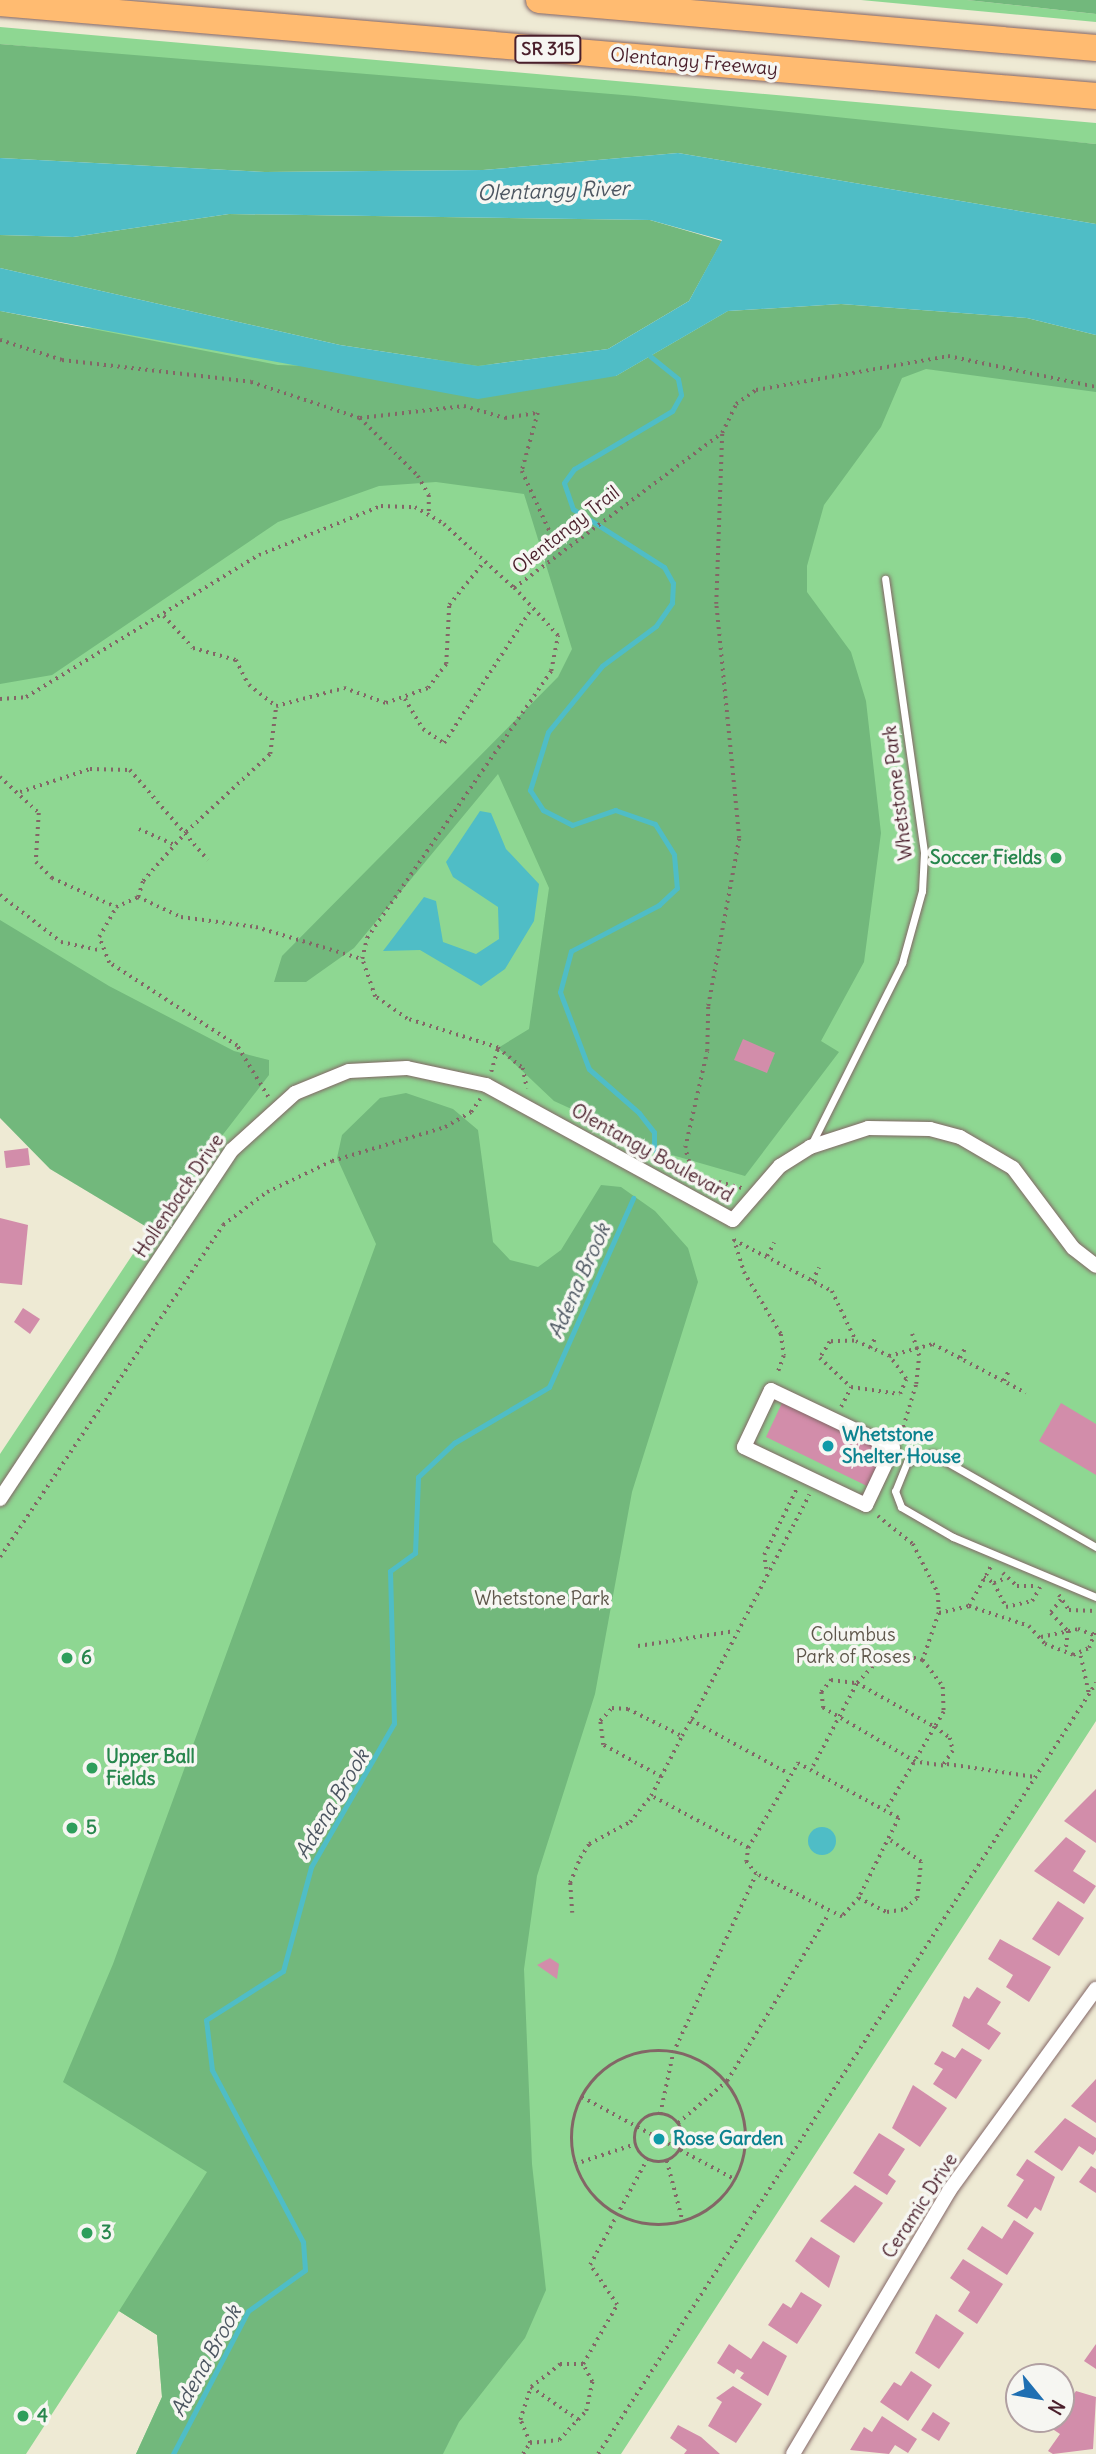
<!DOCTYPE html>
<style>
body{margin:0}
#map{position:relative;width:1096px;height:2454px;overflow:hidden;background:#eeead4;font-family:Delius,sans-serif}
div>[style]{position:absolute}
.green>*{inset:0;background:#8ed792}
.forest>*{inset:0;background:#72b87c}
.water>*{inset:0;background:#4fbdc6}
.round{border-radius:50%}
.stream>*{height:5px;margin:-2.5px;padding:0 2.5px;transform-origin:2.5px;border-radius:2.5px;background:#4fbdc6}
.building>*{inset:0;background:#d28daa}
.path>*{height:3.5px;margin-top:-1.75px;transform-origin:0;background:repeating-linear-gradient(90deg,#836666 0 2px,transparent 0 7px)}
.path>.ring{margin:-1.75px;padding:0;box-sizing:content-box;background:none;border:3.5px solid #836666;border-radius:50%}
.roads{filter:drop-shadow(0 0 2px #836666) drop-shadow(0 0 2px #836666)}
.lane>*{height:7px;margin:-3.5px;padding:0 3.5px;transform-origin:3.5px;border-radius:3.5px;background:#fff}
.street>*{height:14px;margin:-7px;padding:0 7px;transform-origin:7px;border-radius:7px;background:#fff}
.highway>*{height:26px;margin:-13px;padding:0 13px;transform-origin:13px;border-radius:13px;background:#ffbb71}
.path-bridge>*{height:3.5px;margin-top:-1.75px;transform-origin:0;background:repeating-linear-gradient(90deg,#836666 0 2px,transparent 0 7px)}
.dots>*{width:19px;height:19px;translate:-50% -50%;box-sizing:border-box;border:4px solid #f6f6f2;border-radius:50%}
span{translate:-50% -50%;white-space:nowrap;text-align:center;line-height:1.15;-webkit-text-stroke:7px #f6f6f2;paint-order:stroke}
.shield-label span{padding:2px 5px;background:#f6f6f2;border:2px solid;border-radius:5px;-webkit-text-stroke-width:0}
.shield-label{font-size:18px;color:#4a1f2b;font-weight:700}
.street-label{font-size:19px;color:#4a1f2b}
.leisure-label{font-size:19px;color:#27864d;font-weight:700}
.right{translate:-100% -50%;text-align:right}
.left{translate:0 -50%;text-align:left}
.culture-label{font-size:19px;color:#0d838f;font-weight:700}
.park-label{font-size:19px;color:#5e564a}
.water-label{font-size:21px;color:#4c5661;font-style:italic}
.north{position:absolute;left:1005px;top:2363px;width:70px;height:70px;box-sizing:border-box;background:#f6f6f2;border:2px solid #b1a0a2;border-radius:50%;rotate:120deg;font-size:19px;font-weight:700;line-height:28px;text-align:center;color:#4a1f2b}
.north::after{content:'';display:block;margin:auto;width:24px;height:32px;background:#1f6fb2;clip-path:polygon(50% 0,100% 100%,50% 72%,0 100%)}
</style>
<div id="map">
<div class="green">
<i style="clip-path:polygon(861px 0,967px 0,1096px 14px,1096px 22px)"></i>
<i style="clip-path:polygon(0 27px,1096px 123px,1096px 144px,0 44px)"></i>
<i style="clip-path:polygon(0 311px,50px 324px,616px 376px,728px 311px,1096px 345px,1096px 1721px,621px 2454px,136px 2454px,162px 2397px,157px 2335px,119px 2311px,26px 2454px,0 2454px,0 1454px,246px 1084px,0 961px)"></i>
</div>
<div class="forest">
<i style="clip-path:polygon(967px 0,1096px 0,1096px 14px)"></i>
<i style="clip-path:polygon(0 44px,635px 96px,1096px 144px,1096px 224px,678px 153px,483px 170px,265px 172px,0 158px)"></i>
<i style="clip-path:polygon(229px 214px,650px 220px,722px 241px,689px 301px,608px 349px,478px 366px,340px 345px,0 268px,0 235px,73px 237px)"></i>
<i style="clip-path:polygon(841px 304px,1027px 318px,1096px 335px,1096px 392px,926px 369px,902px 378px,881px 427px,824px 505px,807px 566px,807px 592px,851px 652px,866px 701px,881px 833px,864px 962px,821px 1041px,839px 1052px,745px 1176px,672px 1155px,554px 1101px,498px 1048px,529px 1029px,549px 888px,498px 774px,354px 948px,306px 982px,274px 982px,282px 956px,558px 677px,572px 649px,524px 494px,436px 482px,379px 486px,278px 522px,52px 675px,0 684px,0 311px,278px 365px,616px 376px,728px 311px)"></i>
<i style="clip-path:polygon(0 920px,109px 986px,234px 1051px,269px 1060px,269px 1075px,150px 1229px,50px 1169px,0 1118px)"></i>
<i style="clip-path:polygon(406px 1093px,453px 1109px,478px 1130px,493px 1242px,510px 1260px,538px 1267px,561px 1250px,601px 1185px,621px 1187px,655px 1211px,688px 1248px,698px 1282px,632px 1492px,595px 1694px,537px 1876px,524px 1969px,532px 2164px,546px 2290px,525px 2338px,459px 2422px,443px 2454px,136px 2454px,162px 2397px,157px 2335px,119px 2311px,207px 2172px,63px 2082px,113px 1964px,376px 1244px,337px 1158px,342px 1135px,380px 1098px)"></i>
</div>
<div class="water">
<i style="clip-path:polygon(678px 153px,1096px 224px,1096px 335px,1027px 318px,841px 304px,728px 311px,616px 376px,478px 399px,0 311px,0 268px,340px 345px,478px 366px,608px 349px,689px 301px,722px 240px,650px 220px,229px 214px,73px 237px,0 235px,0 158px,265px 172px,483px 170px)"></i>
<i style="clip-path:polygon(480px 811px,491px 813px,506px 849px,539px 884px,534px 921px,505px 969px,481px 986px,420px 950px,383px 951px,424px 897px,436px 901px,443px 942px,476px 954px,499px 939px,498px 907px,453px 877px,446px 862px)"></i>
<i class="round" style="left:808px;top:1827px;width:28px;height:28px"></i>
</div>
<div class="stream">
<i style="left:650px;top:356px;width:36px;rotate:39deg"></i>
<i style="left:678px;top:379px;width:16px;rotate:79deg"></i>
<i style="left:681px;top:395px;width:18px;rotate:119deg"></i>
<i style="left:672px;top:411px;width:114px;rotate:149.4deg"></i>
<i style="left:574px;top:469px;width:17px;rotate:126deg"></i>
<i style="left:564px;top:483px;width:28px;rotate:71deg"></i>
<i style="left:573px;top:509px;width:108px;rotate:32.5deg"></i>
<i style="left:664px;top:567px;width:18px;rotate:61deg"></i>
<i style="left:673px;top:583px;width:20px;rotate:93deg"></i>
<i style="left:672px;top:603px;width:28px;rotate:125deg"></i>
<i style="left:656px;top:626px;width:67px;rotate:143.5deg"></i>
<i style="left:602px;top:666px;width:85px;rotate:129.3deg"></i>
<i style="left:548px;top:732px;width:61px;rotate:107.2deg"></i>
<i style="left:530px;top:790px;width:24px;rotate:57deg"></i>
<i style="left:543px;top:810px;width:33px;rotate:27deg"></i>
<i style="left:572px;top:825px;width:46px;rotate:-19.2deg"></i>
<i style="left:615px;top:810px;width:42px;rotate:19.3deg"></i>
<i style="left:655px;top:824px;width:36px;rotate:58deg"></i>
<i style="left:674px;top:855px;width:33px;rotate:85deg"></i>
<i style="left:677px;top:888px;width:25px;rotate:137deg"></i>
<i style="left:659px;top:905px;width:99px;rotate:152.4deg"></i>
<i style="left:571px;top:951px;width:42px;rotate:105deg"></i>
<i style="left:560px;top:992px;width:82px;rotate:69.4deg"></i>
<i style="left:589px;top:1069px;width:67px;rotate:41.3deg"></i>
<i style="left:639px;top:1113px;width:24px;rotate:52deg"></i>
<i style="left:654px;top:1132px;width:18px;rotate:90deg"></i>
<i style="left:173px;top:2454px;width:161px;rotate:-62.3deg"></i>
<i style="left:248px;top:2311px;width:70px;rotate:-35.7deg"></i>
<i style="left:305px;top:2270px;width:28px;rotate:-94deg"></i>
<i style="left:303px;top:2242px;width:195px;rotate:-117.9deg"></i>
<i style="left:212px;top:2070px;width:50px;rotate:-96.8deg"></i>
<i style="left:206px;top:2020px;width:91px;rotate:-32.5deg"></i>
<i style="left:283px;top:1971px;width:108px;rotate:-74.9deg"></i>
<i style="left:311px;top:1867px;width:166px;rotate:-60deg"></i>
<i style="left:394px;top:1723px;width:152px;rotate:-91.5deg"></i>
<i style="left:390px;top:1571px;width:31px;rotate:-36deg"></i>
<i style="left:415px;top:1553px;width:76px;rotate:-87.7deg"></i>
<i style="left:418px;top:1477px;width:50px;rotate:-43.4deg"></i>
<i style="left:454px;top:1443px;width:110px;rotate:-30.5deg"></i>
<i style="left:549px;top:1387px;width:207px;rotate:-66deg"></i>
</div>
<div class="building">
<i style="clip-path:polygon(743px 1039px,775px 1053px,767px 1073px,734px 1060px)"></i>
<i style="clip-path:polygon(28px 1148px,30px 1165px,6px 1168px,4px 1151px)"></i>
<i style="clip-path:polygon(0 1218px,28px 1225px,22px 1285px,0 1283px)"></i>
<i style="clip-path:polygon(23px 1308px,40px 1319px,30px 1334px,14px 1322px)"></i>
<i style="clip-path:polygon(782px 1403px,884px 1451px,867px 1486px,766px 1437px)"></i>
<i style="clip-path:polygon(1061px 1403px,1096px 1424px,1096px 1475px,1039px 1441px)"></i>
<i style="clip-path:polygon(1096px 1789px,1096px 1843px,1064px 1821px)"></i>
<i style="clip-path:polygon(1066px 1837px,1086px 1851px,1073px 1871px,1096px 1886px,1084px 1904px,1034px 1871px)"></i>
<i style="clip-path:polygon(1058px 1901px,1084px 1918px,1059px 1956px,1032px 1939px)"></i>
<i style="clip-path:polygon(1000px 1939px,1051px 1967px,1029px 2002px,1006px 1987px,1013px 1975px,988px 1959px)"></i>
<i style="clip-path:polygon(550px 1958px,559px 1964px,557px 1979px,537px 1965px)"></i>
<i style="clip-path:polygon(977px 1987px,1001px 2002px,987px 2024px,1001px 2033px,989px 2050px,952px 2026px,964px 1996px,969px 1999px)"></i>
<i style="clip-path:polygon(962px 2048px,982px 2060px,956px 2099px,933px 2084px,943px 2069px,934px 2064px,942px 2051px,955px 2058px)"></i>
<i style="clip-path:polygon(1096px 2079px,1096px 2123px,1071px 2106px)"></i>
<i style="clip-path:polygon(913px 2085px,947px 2108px,920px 2147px,892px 2128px)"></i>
<i style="clip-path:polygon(1065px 2118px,1096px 2138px,1096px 2150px,1093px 2155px,1079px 2146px,1062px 2171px,1034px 2152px)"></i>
<i style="clip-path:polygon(879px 2133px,905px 2149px,888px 2175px,896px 2181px,887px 2195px,853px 2173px)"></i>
<i style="clip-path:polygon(1027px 2159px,1055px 2177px,1041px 2211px,1035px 2207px,1027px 2219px,1007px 2206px,1024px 2180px,1016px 2175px)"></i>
<i style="clip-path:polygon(1091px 2166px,1096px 2169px,1096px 2193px,1079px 2182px)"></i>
<i style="clip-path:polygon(855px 2185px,883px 2203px,854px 2243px,820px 2221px)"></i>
<i style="clip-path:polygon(1014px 2220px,1034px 2233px,1007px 2275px,967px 2249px,982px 2226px,1002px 2239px)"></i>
<i style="clip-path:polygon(811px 2237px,840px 2256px,829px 2288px,795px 2261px)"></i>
<i style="clip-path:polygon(963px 2259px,1003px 2284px,977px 2324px,958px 2311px,970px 2292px,950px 2278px)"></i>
<i style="clip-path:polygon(801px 2292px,822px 2305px,797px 2344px,768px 2325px,783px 2303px,791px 2308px)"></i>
<i style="clip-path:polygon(936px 2314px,964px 2333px,939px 2369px,915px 2353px)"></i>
<i style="clip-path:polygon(763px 2341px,787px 2356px,768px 2396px,740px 2378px,744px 2373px,737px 2369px,734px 2374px,717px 2363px,729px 2344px,751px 2359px)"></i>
<i style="clip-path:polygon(1096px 2344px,1096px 2369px,1084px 2361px)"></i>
<i style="clip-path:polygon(911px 2371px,932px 2385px,908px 2421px,880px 2402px,894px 2382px,901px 2386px)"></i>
<i style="clip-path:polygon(733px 2386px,762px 2404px,736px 2443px,708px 2426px,722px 2402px,716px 2398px)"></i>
<i style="clip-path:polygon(1076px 2391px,1096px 2397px,1093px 2449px,1053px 2454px,1048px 2451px,1060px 2434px,1051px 2428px)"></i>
<i style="clip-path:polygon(933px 2412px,950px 2423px,939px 2441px,921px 2430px)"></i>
<i style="clip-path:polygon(882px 2416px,917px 2439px,908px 2453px,895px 2445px,889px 2454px,850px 2450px,864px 2427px,872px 2432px)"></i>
<i style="clip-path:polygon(678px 2425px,701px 2437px,720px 2454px,684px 2454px,687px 2450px,670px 2438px)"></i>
</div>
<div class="path">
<i style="left:0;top:340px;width:65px;rotate:17.9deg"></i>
<i style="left:62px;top:360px;width:190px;rotate:6.6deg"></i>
<i style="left:251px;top:382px;width:115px;rotate:18.3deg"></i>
<i style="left:360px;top:418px;width:82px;rotate:45deg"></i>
<i style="left:418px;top:476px;width:22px;rotate:60deg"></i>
<i style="left:429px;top:495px;width:20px;rotate:90deg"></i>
<i style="left:360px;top:418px;width:105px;rotate:-6.6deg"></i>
<i style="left:464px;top:406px;width:43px;rotate:16.3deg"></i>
<i style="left:505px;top:418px;width:33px;rotate:-9deg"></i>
<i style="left:538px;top:413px;width:60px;rotate:105.4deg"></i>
<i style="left:522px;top:471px;width:91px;rotate:65.4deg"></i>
<i style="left:164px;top:616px;width:43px;rotate:47.8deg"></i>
<i style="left:193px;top:648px;width:45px;rotate:15.6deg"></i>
<i style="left:236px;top:660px;width:28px;rotate:63deg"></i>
<i style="left:249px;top:685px;width:34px;rotate:38deg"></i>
<i style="left:276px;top:706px;width:70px;rotate:-14.8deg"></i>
<i style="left:344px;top:688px;width:45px;rotate:19.7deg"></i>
<i style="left:386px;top:703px;width:45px;rotate:-19.7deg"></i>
<i style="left:428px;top:688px;width:30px;rotate:-53deg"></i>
<i style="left:446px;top:664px;width:59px;rotate:-87.1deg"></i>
<i style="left:449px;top:605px;width:55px;rotate:-50.9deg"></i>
<i style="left:0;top:699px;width:26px;rotate:-4deg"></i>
<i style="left:26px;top:697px;width:273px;rotate:-31.4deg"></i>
<i style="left:259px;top:555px;width:131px;rotate:-21.9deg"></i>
<i style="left:381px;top:506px;width:34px;rotate:2deg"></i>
<i style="left:415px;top:507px;width:34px;rotate:30deg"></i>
<i style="left:444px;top:524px;width:95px;rotate:42.4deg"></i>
<i style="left:514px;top:588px;width:259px;rotate:-36.7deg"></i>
<i style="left:722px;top:433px;width:32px;rotate:-64deg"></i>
<i style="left:736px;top:404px;width:24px;rotate:-35deg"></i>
<i style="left:756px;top:390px;width:195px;rotate:-10deg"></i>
<i style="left:948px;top:356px;width:151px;rotate:11.8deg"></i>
<i style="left:405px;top:699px;width:35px;rotate:59deg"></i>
<i style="left:423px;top:729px;width:25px;rotate:34deg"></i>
<i style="left:444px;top:743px;width:161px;rotate:-56.9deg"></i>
<i style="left:0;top:777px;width:53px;rotate:42.7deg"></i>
<i style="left:39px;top:813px;width:49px;rotate:93.5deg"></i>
<i style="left:36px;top:862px;width:23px;rotate:45deg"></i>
<i style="left:52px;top:878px;width:70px;rotate:24.4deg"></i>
<i style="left:20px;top:792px;width:74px;rotate:-18.2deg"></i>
<i style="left:90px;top:769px;width:40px;rotate:1.4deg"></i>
<i style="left:130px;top:770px;width:119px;rotate:49.1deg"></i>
<i style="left:139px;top:829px;width:39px;rotate:24deg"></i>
<i style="left:0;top:895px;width:77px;rotate:37.6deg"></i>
<i style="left:61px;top:942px;width:39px;rotate:12deg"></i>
<i style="left:138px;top:897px;width:47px;rotate:24.9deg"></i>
<i style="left:181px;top:917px;width:76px;rotate:7.6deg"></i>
<i style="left:256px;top:927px;width:111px;rotate:16.8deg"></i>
<i style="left:498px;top:1048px;width:32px;rotate:39deg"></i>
<i style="left:523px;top:1068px;width:21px;rotate:79deg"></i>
<i style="left:491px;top:1072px;width:25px;rotate:-74deg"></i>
<i style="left:498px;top:1048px;width:96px;rotate:-162.3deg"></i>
<i style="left:407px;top:1019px;width:39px;rotate:-145deg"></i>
<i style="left:375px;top:997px;width:40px;rotate:-108.9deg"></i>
<i style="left:362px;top:959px;width:22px;rotate:-77deg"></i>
<i style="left:367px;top:938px;width:324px;rotate:-55.4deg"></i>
<i style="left:551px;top:671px;width:36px;rotate:-79deg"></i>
<i style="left:558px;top:636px;width:65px;rotate:-132.5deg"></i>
<i style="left:268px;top:1097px;width:60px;rotate:-121.3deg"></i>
<i style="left:237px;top:1046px;width:153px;rotate:-147deg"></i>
<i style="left:109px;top:963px;width:28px;rotate:-111deg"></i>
<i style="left:99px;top:937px;width:34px;rotate:-60deg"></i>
<i style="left:116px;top:907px;width:24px;rotate:-24deg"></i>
<i style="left:138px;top:897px;width:17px;rotate:-73deg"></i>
<i style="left:143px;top:881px;width:65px;rotate:-48.7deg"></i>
<i style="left:186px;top:832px;width:115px;rotate:-42.9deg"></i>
<i style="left:270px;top:754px;width:48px;rotate:-82.9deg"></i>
<i style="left:692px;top:1175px;width:52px;rotate:14.6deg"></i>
<i style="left:693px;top:1175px;width:28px;rotate:-107deg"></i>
<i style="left:685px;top:1148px;width:99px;rotate:-77.2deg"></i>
<i style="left:707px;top:1051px;width:45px;rotate:-88.7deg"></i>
<i style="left:708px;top:1006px;width:171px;rotate:-79.5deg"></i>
<i style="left:739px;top:838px;width:235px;rotate:-95.6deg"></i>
<i style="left:716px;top:604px;width:171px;rotate:-88deg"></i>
<i style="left:734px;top:1239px;width:34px;rotate:73deg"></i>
<i style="left:744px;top:1272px;width:72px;rotate:59.2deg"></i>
<i style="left:781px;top:1334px;width:22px;rotate:82deg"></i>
<i style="left:784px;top:1356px;width:20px;rotate:110deg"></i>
<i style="left:734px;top:1240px;width:110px;rotate:27.5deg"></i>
<i style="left:832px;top:1291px;width:55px;rotate:64.4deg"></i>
<i style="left:856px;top:1341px;width:36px;rotate:24deg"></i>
<i style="left:889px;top:1356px;width:46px;rotate:-15.3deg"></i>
<i style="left:933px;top:1344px;width:105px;rotate:27.8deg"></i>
<i style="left:767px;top:1256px;width:15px;rotate:-62deg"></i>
<i style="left:812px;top:1281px;width:15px;rotate:-62deg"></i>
<i style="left:854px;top:1341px;width:24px;rotate:178deg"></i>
<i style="left:830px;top:1342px;width:19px;rotate:122deg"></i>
<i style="left:820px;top:1358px;width:42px;rotate:43.1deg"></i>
<i style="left:851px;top:1387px;width:49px;rotate:8.1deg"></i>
<i style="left:900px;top:1394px;width:16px;rotate:-68deg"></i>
<i style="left:906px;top:1379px;width:29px;rotate:-126deg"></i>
<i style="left:870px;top:1348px;width:13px;rotate:-63deg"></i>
<i style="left:960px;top:1358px;width:13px;rotate:-63deg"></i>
<i style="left:1004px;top:1381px;width:12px;rotate:-66deg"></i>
<i style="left:841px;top:1407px;width:22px;rotate:-63deg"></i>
<i style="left:901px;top:1434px;width:52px;rotate:-73.3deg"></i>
<i style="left:916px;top:1384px;width:28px;rotate:-84deg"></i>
<i style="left:919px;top:1356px;width:23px;rotate:-108deg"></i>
<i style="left:878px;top:1516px;width:45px;rotate:38.7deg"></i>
<i style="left:913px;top:1544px;width:55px;rotate:63deg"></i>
<i style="left:938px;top:1593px;width:20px;rotate:87deg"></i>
<i style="left:939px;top:1613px;width:50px;rotate:108.8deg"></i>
<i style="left:0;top:1557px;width:400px;rotate:-56.1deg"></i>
<i style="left:223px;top:1225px;width:55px;rotate:-36.9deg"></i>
<i style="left:267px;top:1192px;width:72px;rotate:-25.5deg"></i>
<i style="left:332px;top:1161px;width:118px;rotate:-16.7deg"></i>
<i style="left:445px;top:1127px;width:30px;rotate:-30deg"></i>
<i style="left:471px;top:1112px;width:16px;rotate:-55deg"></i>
<i style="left:766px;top:1569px;width:14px;rotate:-98deg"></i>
<i style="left:764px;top:1555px;width:75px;rotate:-63.8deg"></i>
<i style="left:1003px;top:1573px;width:19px;rotate:43deg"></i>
<i style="left:1017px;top:1586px;width:21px"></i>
<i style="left:984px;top:1577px;width:12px;rotate:31deg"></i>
<i style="left:994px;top:1583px;width:13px;rotate:-23deg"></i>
<i style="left:994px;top:1583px;width:27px;rotate:63deg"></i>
<i style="left:1006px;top:1607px;width:27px;rotate:-13deg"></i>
<i style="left:1032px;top:1601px;width:16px;rotate:-60deg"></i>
<i style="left:1059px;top:1595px;width:18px;rotate:56deg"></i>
<i style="left:1069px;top:1610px;width:27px;rotate:2deg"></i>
<i style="left:1061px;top:1600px;width:16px;rotate:128deg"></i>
<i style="left:1051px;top:1613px;width:25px;rotate:47deg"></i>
<i style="left:1068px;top:1631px;width:20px;rotate:96deg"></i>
<i style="left:969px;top:1606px;width:46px;rotate:-61.2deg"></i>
<i style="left:969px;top:1606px;width:63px;rotate:18.4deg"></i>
<i style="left:1029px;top:1626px;width:24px;rotate:48deg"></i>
<i style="left:1045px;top:1644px;width:30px;rotate:21deg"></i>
<i style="left:1073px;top:1655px;width:17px;rotate:-24deg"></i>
<i style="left:1089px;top:1648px;width:20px;rotate:-70deg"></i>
<i style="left:939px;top:1613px;width:31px;rotate:-13deg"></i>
<i style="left:1041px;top:1637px;width:38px;rotate:-12deg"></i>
<i style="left:1078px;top:1629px;width:17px;rotate:21deg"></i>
<i style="left:638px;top:1646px;width:98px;rotate:-8.8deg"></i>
<i style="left:900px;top:1655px;width:24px;rotate:12deg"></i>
<i style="left:923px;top:1660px;width:34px;rotate:53deg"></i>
<i style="left:943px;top:1687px;width:25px;rotate:88deg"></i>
<i style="left:944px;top:1712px;width:17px;rotate:121deg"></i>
<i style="left:935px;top:1727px;width:19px;rotate:36deg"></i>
<i style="left:950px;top:1738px;width:13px;rotate:77deg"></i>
<i style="left:953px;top:1751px;width:18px;rotate:124deg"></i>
<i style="left:943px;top:1766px;width:28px;rotate:-172deg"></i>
<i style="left:915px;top:1762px;width:107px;rotate:-149.6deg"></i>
<i style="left:823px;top:1708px;width:16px;rotate:-97deg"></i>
<i style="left:821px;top:1692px;width:16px;rotate:-50deg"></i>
<i style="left:831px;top:1680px;width:26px;rotate:7deg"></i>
<i style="left:857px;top:1683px;width:33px;rotate:-47deg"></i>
<i style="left:879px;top:1659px;width:21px;rotate:-11deg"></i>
<i style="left:1081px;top:1656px;width:39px;rotate:78deg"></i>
<i style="left:692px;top:1719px;width:253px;rotate:-62.4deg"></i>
<i style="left:798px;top:1763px;width:115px;rotate:28.6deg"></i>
<i style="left:899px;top:1818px;width:89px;rotate:116.6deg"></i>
<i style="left:859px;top:1898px;width:25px;rotate:132deg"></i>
<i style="left:842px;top:1917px;width:96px;rotate:-153.4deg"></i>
<i style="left:756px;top:1874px;width:16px;rotate:-130deg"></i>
<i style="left:746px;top:1862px;width:14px;rotate:-82deg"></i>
<i style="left:748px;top:1848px;width:99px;rotate:-59.5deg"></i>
<i style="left:947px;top:1764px;width:89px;rotate:8.4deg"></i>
<i style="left:813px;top:1766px;width:94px;rotate:-62.1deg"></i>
<i style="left:857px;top:1683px;width:90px;rotate:29.4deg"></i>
<i style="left:935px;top:1727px;width:93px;rotate:120.4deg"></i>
<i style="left:661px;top:1777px;width:66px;rotate:-151.1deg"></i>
<i style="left:603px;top:1745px;width:24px;rotate:-97deg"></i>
<i style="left:600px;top:1721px;width:18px;rotate:-47deg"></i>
<i style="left:612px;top:1708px;width:16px;rotate:4deg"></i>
<i style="left:628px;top:1709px;width:60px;rotate:26.6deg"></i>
<i style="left:748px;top:1848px;width:110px;rotate:-151.8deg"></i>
<i style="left:651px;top:1796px;width:68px;rotate:-62.7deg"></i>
<i style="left:682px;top:1736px;width:18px;rotate:-61deg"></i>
<i style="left:691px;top:1720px;width:111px;rotate:28.7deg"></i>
<i style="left:859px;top:1898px;width:31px;rotate:27deg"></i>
<i style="left:887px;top:1912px;width:18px;rotate:-9deg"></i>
<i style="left:905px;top:1909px;width:16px;rotate:-43deg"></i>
<i style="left:917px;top:1898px;width:36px;rotate:-84deg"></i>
<i style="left:921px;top:1862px;width:37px;rotate:-145deg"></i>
<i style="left:572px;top:1913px;width:30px;rotate:-94deg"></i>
<i style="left:570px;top:1883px;width:27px;rotate:-68deg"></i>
<i style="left:580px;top:1858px;width:17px;rotate:-57deg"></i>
<i style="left:589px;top:1844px;width:47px;rotate:-28.2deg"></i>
<i style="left:630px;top:1822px;width:33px;rotate:-51deg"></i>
<i class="ring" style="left:572px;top:2051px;width:170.5px;height:170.5px"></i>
<i style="left:582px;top:2097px;width:175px;rotate:28.3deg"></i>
<i style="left:660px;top:2114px;width:62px;rotate:-78deg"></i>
<i style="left:673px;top:2053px;width:197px;rotate:-65.1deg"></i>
<i class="ring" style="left:635px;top:2114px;width:44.5px;height:44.5px"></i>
<i style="left:678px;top:2123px;width:65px;rotate:-40.6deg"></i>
<i style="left:727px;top:2081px;width:194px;rotate:-58.7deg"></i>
<i style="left:667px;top:2161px;width:63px;rotate:75.3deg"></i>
<i style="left:575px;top:2164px;width:64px;rotate:-18.2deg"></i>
<i style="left:531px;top:2387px;width:60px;rotate:34.8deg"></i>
<i style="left:530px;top:2443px;width:25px;rotate:-113deg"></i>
<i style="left:520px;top:2420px;width:35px;rotate:-72deg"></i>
<i style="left:531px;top:2387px;width:37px;rotate:-38deg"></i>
<i style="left:560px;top:2364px;width:23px"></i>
<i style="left:523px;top:2454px;width:13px;rotate:-58deg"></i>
<i style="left:530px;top:2443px;width:29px;rotate:-6deg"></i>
<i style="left:559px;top:2440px;width:40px;rotate:-47deg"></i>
<i style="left:586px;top:2411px;width:30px;rotate:-78deg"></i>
<i style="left:592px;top:2382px;width:20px;rotate:-117deg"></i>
<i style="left:583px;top:2364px;width:68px;rotate:-60deg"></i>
<i style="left:617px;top:2305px;width:48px;rotate:-124deg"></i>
<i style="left:590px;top:2265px;width:120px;rotate:-61.7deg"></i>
<i style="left:598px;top:2454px;width:918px;rotate:-57.14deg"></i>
</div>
<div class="roads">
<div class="lane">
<i style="left:810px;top:1147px;width:206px;rotate:-63.4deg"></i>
<i style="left:902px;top:963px;width:75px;rotate:-74.5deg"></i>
<i style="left:922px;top:891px;width:39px;rotate:-87deg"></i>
<i style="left:924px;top:852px;width:276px;rotate:-98.1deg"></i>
<i style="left:1096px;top:1547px;width:188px;rotate:-150.3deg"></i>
<i style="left:933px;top:1454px;width:27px;rotate:163deg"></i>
<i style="left:907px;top:1462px;width:31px;rotate:112deg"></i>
<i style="left:895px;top:1491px;width:17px;rotate:69deg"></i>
<i style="left:901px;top:1507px;width:60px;rotate:30deg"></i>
<i style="left:953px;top:1537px;width:155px;rotate:22.8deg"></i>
</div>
<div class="street">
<i style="left:771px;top:1390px;width:135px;rotate:25.4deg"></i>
<i style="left:893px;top:1448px;width:63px;rotate:115.3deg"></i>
<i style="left:866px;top:1505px;width:135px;rotate:-154.6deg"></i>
<i style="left:744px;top:1447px;width:63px;rotate:-64.7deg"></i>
<i style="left:0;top:1499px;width:419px;rotate:-56.4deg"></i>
<i style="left:232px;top:1150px;width:85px;rotate:-42.1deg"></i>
<i style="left:295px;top:1093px;width:58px;rotate:-22.2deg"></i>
<i style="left:349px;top:1071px;width:58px;rotate:-3deg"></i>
<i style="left:407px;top:1068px;width:81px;rotate:12.1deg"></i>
<i style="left:486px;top:1085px;width:281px;rotate:28.7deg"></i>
<i style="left:733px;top:1220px;width:72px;rotate:-49deg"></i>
<i style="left:780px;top:1166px;width:36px;rotate:-32deg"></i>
<i style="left:810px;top:1147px;width:61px;rotate:-18.1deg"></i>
<i style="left:868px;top:1128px;width:62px;rotate:0.9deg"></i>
<i style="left:930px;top:1129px;width:31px;rotate:15deg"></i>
<i style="left:960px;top:1137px;width:61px;rotate:30.3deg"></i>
<i style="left:1013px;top:1168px;width:100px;rotate:53.1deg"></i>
<i style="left:1073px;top:1248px;width:29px;rotate:38deg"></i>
<i style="left:793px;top:2454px;width:306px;rotate:-59.3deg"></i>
<i style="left:949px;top:2191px;width:250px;rotate:-54deg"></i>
</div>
<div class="highway">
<i style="left:539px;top:0;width:559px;rotate:4.93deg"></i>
<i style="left:0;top:3px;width:1100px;rotate:4.85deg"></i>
</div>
</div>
<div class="path-bridge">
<i style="left:661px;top:2141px;width:2px;rotate:-27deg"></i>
</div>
<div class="dots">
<i style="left:1056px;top:858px;background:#2e9e5b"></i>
<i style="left:828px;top:1446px;background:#0f9aa8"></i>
<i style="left:67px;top:1658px;background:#2e9e5b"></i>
<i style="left:92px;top:1768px;background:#2e9e5b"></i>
<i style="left:72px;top:1828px;background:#2e9e5b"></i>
<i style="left:659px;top:2139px;background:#0f9aa8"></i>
<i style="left:87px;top:2233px;background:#2e9e5b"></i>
<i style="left:23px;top:2416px;background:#2e9e5b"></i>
</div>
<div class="shield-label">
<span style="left:548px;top:49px">SR 315</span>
</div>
<div class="street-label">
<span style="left:694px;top:62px;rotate:5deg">Olentangy Freeway</span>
<span style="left:566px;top:530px;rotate:-38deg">Olentangy Trail</span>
<span style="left:898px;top:793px;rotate:-97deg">Whetstone Park</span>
<span style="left:652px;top:1153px;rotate:29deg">Olentangy Boulevard</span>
<span style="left:179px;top:1196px;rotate:-56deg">Hollenback Drive</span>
<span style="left:920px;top:2206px;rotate:-57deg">Ceramic Drive</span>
</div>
<div class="leisure-label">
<span class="right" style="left:1042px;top:858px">Soccer Fields</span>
<span class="left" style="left:81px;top:1658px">6</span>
<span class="left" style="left:106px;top:1768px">Upper Ball<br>Fields</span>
<span class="left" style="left:86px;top:1828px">5</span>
<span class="left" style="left:101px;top:2233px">3</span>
<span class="left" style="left:37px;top:2416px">4</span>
</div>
<div class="culture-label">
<span class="left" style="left:842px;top:1446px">Whetstone<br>Shelter House</span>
<span class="left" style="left:673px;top:2139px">Rose Garden</span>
</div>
<div class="park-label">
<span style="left:542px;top:1599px">Whetstone Park</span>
<span style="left:853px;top:1646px">Columbus<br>Park of Roses</span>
</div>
<div class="water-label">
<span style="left:553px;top:191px;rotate:-2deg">Olentangy River</span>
<span style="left:579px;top:1281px;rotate:-66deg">Adena Brook</span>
<span style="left:332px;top:1804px;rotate:-59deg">Adena Brook</span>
<span style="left:206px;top:2361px;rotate:-61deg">Adena Brook</span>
</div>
<div class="north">N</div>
</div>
